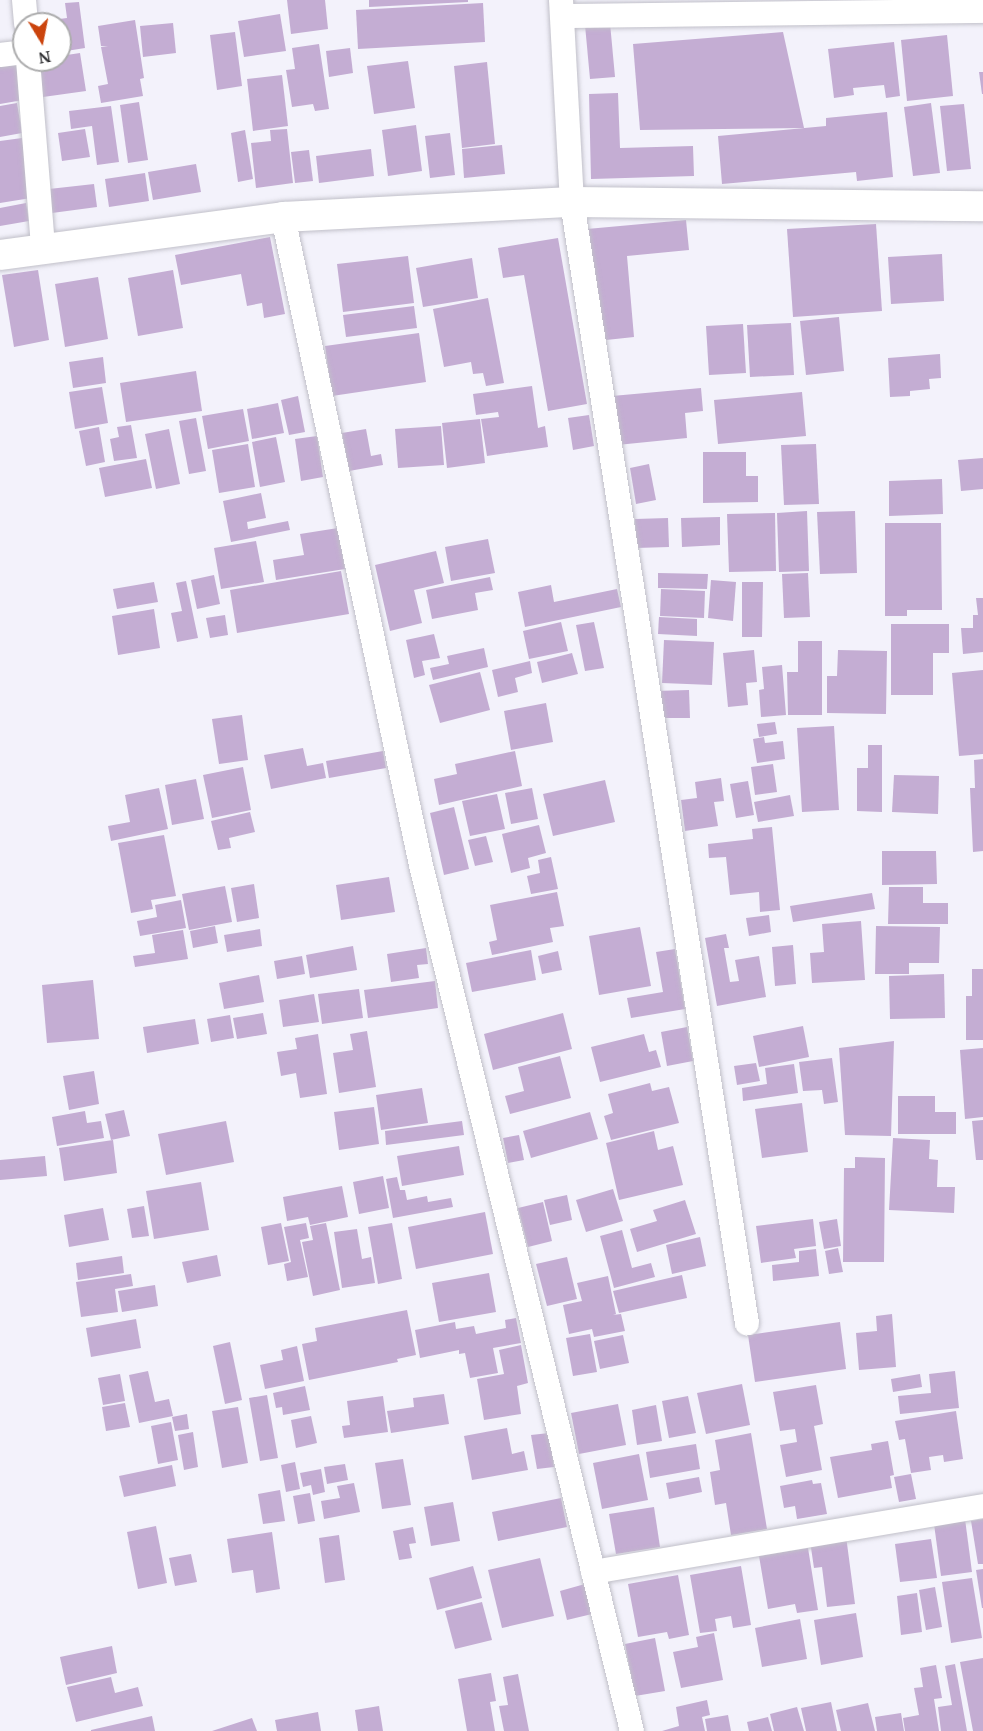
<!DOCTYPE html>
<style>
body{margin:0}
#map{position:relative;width:983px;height:1731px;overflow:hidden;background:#f3f2fb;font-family:"PT Serif",serif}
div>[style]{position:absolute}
.building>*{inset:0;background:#c4add3}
.roads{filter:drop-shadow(0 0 2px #c1c0c9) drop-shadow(0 0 2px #c1c0c9)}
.minor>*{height:24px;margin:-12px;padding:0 12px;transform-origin:12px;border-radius:12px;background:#fff}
.tertiary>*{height:30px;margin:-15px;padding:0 15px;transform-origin:15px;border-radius:15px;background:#fff}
span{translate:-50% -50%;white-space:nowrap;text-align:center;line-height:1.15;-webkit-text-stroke:4.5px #fff;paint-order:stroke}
.north{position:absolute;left:12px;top:12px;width:60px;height:60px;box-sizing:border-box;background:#fff;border:2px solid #adadae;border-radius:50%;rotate:170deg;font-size:16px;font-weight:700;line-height:24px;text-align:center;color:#313134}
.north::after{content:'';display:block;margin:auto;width:21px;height:27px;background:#cb440d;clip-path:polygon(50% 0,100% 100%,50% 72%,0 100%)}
</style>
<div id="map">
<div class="building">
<i style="clip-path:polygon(287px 0,325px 0,328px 29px,291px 34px)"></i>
<i style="clip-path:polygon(369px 0,468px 0,468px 2px,369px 7px)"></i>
<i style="clip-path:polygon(79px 2px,85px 48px,60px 52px,60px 24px,45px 24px,44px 21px,67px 18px,65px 3px)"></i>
<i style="clip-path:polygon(483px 3px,485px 42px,358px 49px,356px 10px)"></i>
<i style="clip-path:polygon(280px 14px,286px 51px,244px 57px,238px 21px)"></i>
<i style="clip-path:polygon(135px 20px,144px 78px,140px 79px,143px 96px,101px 103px,98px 86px,108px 84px,101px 47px,108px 46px,101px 46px,98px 26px)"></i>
<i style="clip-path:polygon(173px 23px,176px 53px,143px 57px,140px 26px)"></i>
<i style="clip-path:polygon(610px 23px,615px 77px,590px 79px,585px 25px)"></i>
<i style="clip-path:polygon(235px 32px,242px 86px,217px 90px,210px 35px)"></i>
<i style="clip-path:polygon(783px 32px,804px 128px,640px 130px,633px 44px)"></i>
<i style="clip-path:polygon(947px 35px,953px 96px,907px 101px,901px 40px)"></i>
<i style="clip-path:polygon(894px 42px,900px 96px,886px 98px,884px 85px,853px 88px,854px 95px,834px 98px,828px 49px)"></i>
<i style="clip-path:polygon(319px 44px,329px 109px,315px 111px,313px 104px,292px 107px,286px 70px,295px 69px,292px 48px)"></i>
<i style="clip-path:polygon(350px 48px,353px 73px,329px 77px,326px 51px)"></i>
<i style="clip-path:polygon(80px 53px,86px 91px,43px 97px,37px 60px,60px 60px,60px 56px)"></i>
<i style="clip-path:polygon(16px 61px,23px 100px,0 104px,0 63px)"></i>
<i style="clip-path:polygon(408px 61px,415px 108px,374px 114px,367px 66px)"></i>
<i style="clip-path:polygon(487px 62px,495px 144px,462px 148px,454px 66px)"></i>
<i style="clip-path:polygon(979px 72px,983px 72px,983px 94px,982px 94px)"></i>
<i style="clip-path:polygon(282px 75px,288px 126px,253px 131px,247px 79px)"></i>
<i style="clip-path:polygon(618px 93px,620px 148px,693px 146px,694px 176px,591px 179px,589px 94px)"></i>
<i style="clip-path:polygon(139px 102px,148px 160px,128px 163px,120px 105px)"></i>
<i style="clip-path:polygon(17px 103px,22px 133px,0 137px,0 106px)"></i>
<i style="clip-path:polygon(931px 103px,940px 173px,913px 176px,904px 107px)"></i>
<i style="clip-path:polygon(964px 104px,971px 169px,947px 171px,940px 106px)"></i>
<i style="clip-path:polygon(111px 106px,119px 162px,97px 165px,92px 126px,71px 129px,69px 111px)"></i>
<i style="clip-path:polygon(887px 112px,893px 177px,857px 181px,856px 172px,722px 184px,718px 136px,826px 126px,826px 118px)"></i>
<i style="clip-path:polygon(416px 125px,422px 171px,388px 176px,382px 130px)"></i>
<i style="clip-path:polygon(85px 129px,90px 157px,62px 161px,58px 133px)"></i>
<i style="clip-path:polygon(287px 129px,293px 183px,256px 188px,251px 143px,271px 141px,270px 130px)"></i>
<i style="clip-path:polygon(245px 130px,253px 179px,238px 182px,231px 133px)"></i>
<i style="clip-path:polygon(450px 133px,455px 175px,430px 178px,425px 136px)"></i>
<i style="clip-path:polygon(22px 138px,31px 198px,0 203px,0 141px)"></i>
<i style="clip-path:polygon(502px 145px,505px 174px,464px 178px,462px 149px)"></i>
<i style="clip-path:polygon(371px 149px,374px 176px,319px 183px,316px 156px)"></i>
<i style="clip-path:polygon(309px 150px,313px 181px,295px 183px,291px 152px)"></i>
<i style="clip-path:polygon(196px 164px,201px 192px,153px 200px,148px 172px)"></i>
<i style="clip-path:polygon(145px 173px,149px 201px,109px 207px,105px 179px)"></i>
<i style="clip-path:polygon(94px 184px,97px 207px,52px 213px,49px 189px)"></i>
<i style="clip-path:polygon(26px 203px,29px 221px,0 226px,0 208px)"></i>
<i style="clip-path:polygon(686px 220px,689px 250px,627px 256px,634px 337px,597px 341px,587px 229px)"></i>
<i style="clip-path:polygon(876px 224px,882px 311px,793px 317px,787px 229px)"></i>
<i style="clip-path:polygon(270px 237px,285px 314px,264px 318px,262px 303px,247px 306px,241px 274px,181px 285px,175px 255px)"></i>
<i style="clip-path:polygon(558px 238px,587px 404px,548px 411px,524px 275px,503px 278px,498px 248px)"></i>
<i style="clip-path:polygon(942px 254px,944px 301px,891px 304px,888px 257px)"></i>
<i style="clip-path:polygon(408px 256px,414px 303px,343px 312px,337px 264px)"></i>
<i style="clip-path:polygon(472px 258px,478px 298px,423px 307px,416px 268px)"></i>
<i style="clip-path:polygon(38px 270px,49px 340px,14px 347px,2px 275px)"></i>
<i style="clip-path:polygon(173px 270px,183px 328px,138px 336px,128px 278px)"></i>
<i style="clip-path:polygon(98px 277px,108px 339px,65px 347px,55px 284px)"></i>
<i style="clip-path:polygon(488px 298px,504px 383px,486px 386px,483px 373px,473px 374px,471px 362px,444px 367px,433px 309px)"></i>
<i style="clip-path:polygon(414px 306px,417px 328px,346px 337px,343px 315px)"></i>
<i style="clip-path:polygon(839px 317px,844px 371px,806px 375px,800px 321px)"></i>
<i style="clip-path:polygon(791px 323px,794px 375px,750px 377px,747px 325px)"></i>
<i style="clip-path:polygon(743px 324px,746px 373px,709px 375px,706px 326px)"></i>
<i style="clip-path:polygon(419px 333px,426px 382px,332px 396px,325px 346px)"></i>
<i style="clip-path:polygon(940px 354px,941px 378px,929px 379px,930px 389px,910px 391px,910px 396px,890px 397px,888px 358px)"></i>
<i style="clip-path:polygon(103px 357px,106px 383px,73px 388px,69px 362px)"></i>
<i style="clip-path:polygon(196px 371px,202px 411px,126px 422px,120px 383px)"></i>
<i style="clip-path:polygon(532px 386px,538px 428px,545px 426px,548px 447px,487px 456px,481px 419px,499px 417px,498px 412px,476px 415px,473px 394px)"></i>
<i style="clip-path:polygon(102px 387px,108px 423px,75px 429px,69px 392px)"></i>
<i style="clip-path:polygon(701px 388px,703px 411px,685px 413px,687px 438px,617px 445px,612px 396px)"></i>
<i style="clip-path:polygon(802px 392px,806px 436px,718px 444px,714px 400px)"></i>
<i style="clip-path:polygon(298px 396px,305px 432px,289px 435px,281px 400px)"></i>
<i style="clip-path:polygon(278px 403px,284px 433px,252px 439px,247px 409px)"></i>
<i style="clip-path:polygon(243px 409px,249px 441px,208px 449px,202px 416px)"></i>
<i style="clip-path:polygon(589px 415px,594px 446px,573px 450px,568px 418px)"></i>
<i style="clip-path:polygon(196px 418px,206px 471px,189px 474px,179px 421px)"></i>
<i style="clip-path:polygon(480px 419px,485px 463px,447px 468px,442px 423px)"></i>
<i style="clip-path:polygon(131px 425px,137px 458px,114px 461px,110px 439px,119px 437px,117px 427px)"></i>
<i style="clip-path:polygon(441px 426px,444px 465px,398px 468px,395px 429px)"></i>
<i style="clip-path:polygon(99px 427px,105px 462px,86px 466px,79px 431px)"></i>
<i style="clip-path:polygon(169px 429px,180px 484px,156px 489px,145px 434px)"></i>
<i style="clip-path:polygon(366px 429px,371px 456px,381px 454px,383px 465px,349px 471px,342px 433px)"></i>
<i style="clip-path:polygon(317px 436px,323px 477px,301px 481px,295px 439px)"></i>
<i style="clip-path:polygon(276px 437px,285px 482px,260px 487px,252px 442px)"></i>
<i style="clip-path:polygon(248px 444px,255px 487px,219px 493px,212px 450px)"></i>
<i style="clip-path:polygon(816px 444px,819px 504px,784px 505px,781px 445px)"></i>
<i style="clip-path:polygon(703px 452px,746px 452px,746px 476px,758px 476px,758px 502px,703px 503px)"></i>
<i style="clip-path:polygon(983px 458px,983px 489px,961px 491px,958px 460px)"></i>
<i style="clip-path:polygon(146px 459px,152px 488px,105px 497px,99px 468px)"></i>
<i style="clip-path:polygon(649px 464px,656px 500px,636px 504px,630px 468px)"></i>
<i style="clip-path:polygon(942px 479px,943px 514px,889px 516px,889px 481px)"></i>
<i style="clip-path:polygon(261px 493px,266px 518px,247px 522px,248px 529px,288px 521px,290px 530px,231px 542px,223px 501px)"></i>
<i style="clip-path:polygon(807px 511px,809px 571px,779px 572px,777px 513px)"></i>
<i style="clip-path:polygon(855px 511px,857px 573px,820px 574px,817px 512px)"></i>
<i style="clip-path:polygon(775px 513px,776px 571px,729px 572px,727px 514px)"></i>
<i style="clip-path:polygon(720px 517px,720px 545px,682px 547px,681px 518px)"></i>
<i style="clip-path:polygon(668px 518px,669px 547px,636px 548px,635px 519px)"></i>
<i style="clip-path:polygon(885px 523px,941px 523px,942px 610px,907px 610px,907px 616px,885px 616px)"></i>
<i style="clip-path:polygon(338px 528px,345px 569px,276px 580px,273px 560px,304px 555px,300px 534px)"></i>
<i style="clip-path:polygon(488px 539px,495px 573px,451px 581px,445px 547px)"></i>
<i style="clip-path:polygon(256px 541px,264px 582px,221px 589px,214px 548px)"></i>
<i style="clip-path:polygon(436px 551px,444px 583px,414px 590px,422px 623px,390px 631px,375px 565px)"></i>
<i style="clip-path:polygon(341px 571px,349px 614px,237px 633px,230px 590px)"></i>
<i style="clip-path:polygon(658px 573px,708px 574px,707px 589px,658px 588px)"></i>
<i style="clip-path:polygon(808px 573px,810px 617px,784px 618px,782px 574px)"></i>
<i style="clip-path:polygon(214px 575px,220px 604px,197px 609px,191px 580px)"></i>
<i style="clip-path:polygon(490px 577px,493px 590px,475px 593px,478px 610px,432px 619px,426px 590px)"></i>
<i style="clip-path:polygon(711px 580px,736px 582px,733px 621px,708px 618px)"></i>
<i style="clip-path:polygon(186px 581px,198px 638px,177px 642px,171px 613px,182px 611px,176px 583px)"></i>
<i style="clip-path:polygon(154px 582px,158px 602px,117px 609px,113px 589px)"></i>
<i style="clip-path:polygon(742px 582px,763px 582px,762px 637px,742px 637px)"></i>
<i style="clip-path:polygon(551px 585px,554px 602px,617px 589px,621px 607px,525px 627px,518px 592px)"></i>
<i style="clip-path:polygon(661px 589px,705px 591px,704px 618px,660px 616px)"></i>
<i style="clip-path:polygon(976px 598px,983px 598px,983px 652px,963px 654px,961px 628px,973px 628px,973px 615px,978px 615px)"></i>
<i style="clip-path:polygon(154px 609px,160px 648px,118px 655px,112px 616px)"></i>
<i style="clip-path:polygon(225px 615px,228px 635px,210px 638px,206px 618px)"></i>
<i style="clip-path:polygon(659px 617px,697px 619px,697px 636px,658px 634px)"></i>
<i style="clip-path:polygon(561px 622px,568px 651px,529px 659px,523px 631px)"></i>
<i style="clip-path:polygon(594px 622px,604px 668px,585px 671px,576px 625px)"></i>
<i style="clip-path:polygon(891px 624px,949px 624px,949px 653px,933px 653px,933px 695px,891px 695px)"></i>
<i style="clip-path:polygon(434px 634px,440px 658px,422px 661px,425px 675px,414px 678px,406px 640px)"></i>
<i style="clip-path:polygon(664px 640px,714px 642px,712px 685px,662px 683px)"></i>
<i style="clip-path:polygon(798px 641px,822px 641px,822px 715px,788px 715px,787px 672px,798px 672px)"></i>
<i style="clip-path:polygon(484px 648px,488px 667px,433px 680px,430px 668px,449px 664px,447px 656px)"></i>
<i style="clip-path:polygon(754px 650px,757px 682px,746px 683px,748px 705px,728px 707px,723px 653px)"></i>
<i style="clip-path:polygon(838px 650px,887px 651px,886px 714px,827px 713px,827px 676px,837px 676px)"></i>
<i style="clip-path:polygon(572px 653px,578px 674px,542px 683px,537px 662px)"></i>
<i style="clip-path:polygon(530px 661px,532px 673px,515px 678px,518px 692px,498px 697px,492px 670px)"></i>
<i style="clip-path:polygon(782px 665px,786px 715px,761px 717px,759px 690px,764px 689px,762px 667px)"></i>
<i style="clip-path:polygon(983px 670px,983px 754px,959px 756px,952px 673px)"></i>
<i style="clip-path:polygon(480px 672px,490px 710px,440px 723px,429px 685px)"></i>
<i style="clip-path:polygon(689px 690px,690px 718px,656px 718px,655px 691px)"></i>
<i style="clip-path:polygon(546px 703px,553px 742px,511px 750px,504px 711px)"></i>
<i style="clip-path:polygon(242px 715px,248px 760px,219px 764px,212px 719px)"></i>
<i style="clip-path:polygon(775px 722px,777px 734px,759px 737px,757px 724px)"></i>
<i style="clip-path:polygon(834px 726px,839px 810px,802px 812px,797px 728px)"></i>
<i style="clip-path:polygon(764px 737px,765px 743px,783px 741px,785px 759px,757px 763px,753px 739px)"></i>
<i style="clip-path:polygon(868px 745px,882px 745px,882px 812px,857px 811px,857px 768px,868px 768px)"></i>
<i style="clip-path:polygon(303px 748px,307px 766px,323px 763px,326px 778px,271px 789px,264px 755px)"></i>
<i style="clip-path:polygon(383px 751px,386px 768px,329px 778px,326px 761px)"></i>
<i style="clip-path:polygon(515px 751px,522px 786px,439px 805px,434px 779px,457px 774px,455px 764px)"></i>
<i style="clip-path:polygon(983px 759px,983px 851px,973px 852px,970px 788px,975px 788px,974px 760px)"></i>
<i style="clip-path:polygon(773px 764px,777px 792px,755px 795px,751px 767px)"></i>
<i style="clip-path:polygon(243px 767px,251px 810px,212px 818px,203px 775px)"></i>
<i style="clip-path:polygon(894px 775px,939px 776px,938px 814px,892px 812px)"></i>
<i style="clip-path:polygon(721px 778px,724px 801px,714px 802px,718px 826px,685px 831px,681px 800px,697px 798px,695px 782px)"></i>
<i style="clip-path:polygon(196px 779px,204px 819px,172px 825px,165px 785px)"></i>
<i style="clip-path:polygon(605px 780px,615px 822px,553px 836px,543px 794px)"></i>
<i style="clip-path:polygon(748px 781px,754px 815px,736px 818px,730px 784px)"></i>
<i style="clip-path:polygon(159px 788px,168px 829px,111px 841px,108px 826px,130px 822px,125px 795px)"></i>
<i style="clip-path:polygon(532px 788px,538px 819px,511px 824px,505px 793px)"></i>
<i style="clip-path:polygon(497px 794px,505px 829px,470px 836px,462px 801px)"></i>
<i style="clip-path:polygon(790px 795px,794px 816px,758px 822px,754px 802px)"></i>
<i style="clip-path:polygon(454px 807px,469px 869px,444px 875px,430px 813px)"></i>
<i style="clip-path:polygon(250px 812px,255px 832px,229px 838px,231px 848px,218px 850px,211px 821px)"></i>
<i style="clip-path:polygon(539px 825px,546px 853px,528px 858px,530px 868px,511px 873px,502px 834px)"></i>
<i style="clip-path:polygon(772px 827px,780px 910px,760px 912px,759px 892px,730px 895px,726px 857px,709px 858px,708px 844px,753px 839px,752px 829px)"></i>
<i style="clip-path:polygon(164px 835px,176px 896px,151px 900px,153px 909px,131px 913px,118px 843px)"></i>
<i style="clip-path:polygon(486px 836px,493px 862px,475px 866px,468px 840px)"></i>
<i style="clip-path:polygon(882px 851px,936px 851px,937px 884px,882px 885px)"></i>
<i style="clip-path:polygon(551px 857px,558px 889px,531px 894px,527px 876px,540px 873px,538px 860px)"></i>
<i style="clip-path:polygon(389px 877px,395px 912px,341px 920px,336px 885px)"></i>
<i style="clip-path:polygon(254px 884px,259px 918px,237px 922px,231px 888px)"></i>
<i style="clip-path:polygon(225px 886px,232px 922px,189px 930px,182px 894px)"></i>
<i style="clip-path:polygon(889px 887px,923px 887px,923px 903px,948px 903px,948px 924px,888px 924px)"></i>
<i style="clip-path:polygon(557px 892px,564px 926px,550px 928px,553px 942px,492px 955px,489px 942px,497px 940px,490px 905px)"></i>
<i style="clip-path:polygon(872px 893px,875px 909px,793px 922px,790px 906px)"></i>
<i style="clip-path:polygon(181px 900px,186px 928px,140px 936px,137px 921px,157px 917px,155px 905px)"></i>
<i style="clip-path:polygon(769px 915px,771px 932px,749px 936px,746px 918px)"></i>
<i style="clip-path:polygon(861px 921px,865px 980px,812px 983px,810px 953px,824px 952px,822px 924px)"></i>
<i style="clip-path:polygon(215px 926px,218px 943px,193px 948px,190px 931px)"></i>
<i style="clip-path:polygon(876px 926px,940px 927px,939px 963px,909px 963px,909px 974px,875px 974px)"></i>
<i style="clip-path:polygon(640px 927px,651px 986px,599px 995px,589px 936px)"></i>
<i style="clip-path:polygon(260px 929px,262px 946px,227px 952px,224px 935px)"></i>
<i style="clip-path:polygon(183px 930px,188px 959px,135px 967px,133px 956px,155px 953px,152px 935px)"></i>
<i style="clip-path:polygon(726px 934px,729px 948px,724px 948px,730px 982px,739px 981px,735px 960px,759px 956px,766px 997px,717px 1006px,705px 938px)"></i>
<i style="clip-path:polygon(793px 945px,796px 984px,775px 986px,772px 947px)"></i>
<i style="clip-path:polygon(353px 946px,357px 970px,310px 978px,306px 955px)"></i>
<i style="clip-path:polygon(426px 948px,428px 964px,417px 965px,419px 978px,391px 982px,387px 954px)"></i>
<i style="clip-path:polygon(675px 949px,685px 1009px,631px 1018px,627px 998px,663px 992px,656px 952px)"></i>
<i style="clip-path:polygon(531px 950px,536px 980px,472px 992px,466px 963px)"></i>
<i style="clip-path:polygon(558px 951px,562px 970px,542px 974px,538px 956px)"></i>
<i style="clip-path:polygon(302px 956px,305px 974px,277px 979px,274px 961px)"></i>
<i style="clip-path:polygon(972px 969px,983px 969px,983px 1040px,966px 1040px,966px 996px,972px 996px)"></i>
<i style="clip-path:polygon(944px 974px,945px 1018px,890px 1019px,889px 976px)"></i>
<i style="clip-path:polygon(259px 975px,264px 1002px,224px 1009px,219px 983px)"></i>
<i style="clip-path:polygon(93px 980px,99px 1039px,47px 1043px,42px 985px)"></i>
<i style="clip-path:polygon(435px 981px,438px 1008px,368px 1018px,364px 990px)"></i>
<i style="clip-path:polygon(359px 989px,363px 1018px,322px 1024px,318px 994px)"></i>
<i style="clip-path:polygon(314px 994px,319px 1022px,283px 1027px,279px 1000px)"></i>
<i style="clip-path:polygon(263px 1013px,267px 1034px,237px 1039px,233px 1018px)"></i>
<i style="clip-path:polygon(563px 1013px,572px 1049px,493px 1070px,484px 1034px)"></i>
<i style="clip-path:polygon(230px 1015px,234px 1038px,211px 1042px,207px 1019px)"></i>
<i style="clip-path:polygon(195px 1019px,199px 1044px,147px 1053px,143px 1027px)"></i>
<i style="clip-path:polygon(803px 1026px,809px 1057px,759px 1067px,753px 1036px)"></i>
<i style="clip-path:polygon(687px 1027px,693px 1061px,667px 1066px,661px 1032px)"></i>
<i style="clip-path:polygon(367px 1031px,376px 1087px,339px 1093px,333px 1053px,353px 1050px,350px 1034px)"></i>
<i style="clip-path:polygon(318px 1034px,327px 1094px,300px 1098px,296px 1073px,281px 1076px,277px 1052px,297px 1049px,295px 1038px)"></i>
<i style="clip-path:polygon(644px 1034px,649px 1052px,656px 1050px,661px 1067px,600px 1082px,591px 1047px)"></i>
<i style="clip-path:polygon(894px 1041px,891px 1136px,845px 1135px,839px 1048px)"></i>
<i style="clip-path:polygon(983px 1048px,983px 1117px,965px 1119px,960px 1050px)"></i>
<i style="clip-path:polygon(560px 1056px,571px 1098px,510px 1114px,505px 1096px,524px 1091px,518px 1067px)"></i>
<i style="clip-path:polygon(832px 1058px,838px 1102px,824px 1104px,822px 1090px,803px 1091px,799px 1062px)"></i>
<i style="clip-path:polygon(756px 1063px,760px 1081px,737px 1085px,734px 1066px)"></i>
<i style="clip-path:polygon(794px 1064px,798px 1093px,743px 1101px,742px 1088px,767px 1084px,765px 1068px)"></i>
<i style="clip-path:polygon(94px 1071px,99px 1104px,69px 1110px,63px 1076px)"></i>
<i style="clip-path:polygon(650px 1083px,652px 1091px,669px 1087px,679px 1123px,611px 1140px,604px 1116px,613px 1113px,608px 1094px)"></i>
<i style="clip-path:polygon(422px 1088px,428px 1123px,381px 1130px,376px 1095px)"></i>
<i style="clip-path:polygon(898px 1096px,935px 1096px,935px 1112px,956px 1112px,956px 1134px,898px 1134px)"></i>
<i style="clip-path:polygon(802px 1103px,808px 1152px,762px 1158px,755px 1109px)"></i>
<i style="clip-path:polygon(374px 1107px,379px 1144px,339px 1150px,334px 1112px)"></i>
<i style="clip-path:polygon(124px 1110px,130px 1136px,111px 1140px,105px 1114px)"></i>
<i style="clip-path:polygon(85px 1111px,87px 1123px,101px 1121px,104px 1138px,57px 1146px,52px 1117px)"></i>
<i style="clip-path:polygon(590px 1112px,598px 1139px,531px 1158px,523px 1131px)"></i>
<i style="clip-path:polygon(983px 1120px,983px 1160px,976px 1160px,972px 1121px)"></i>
<i style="clip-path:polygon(226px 1121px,234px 1162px,166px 1175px,158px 1134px)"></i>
<i style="clip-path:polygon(462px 1121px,464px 1135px,386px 1145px,385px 1131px)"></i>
<i style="clip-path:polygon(654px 1131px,658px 1150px,673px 1146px,683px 1185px,619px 1200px,606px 1143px)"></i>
<i style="clip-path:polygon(519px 1135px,524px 1160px,508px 1163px,503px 1138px)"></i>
<i style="clip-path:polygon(893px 1138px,930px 1140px,929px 1159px,938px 1160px,937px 1187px,955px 1187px,954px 1213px,889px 1210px)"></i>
<i style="clip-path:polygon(113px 1140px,117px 1173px,64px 1181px,59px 1148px)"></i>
<i style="clip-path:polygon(459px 1146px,464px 1175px,402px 1186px,397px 1156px)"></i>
<i style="clip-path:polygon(45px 1156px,47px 1176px,0 1180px,0 1160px)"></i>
<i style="clip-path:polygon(855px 1157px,885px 1158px,884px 1262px,843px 1262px,844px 1168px,855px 1168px)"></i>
<i style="clip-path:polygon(383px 1176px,389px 1208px,359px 1214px,353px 1182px)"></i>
<i style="clip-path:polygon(397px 1177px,400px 1190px,405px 1190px,407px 1200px,427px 1196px,428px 1202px,451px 1198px,453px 1207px,393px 1218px,386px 1179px)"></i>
<i style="clip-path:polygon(201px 1182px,209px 1230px,154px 1239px,146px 1191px)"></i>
<i style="clip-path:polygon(342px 1186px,348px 1217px,310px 1225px,308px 1217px,287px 1221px,283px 1197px)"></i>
<i style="clip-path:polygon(613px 1189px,623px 1221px,586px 1232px,576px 1200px)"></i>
<i style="clip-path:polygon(567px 1195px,572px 1220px,550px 1225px,544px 1200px)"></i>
<i style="clip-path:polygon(685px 1200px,696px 1234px,637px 1252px,630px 1229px,657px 1221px,653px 1210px)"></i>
<i style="clip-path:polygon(543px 1202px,552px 1241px,528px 1247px,518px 1208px)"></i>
<i style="clip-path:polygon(144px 1206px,149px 1236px,132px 1238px,127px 1209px)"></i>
<i style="clip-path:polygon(103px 1208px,109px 1240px,69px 1247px,64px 1215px)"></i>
<i style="clip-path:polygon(485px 1212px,493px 1254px,416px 1269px,408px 1227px)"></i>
<i style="clip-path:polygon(813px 1219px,816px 1246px,794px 1249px,796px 1258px,761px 1263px,756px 1226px)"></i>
<i style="clip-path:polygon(837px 1219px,841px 1246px,824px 1249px,819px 1222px)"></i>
<i style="clip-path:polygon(281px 1223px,289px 1261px,268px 1265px,261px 1227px)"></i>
<i style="clip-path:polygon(306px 1223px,309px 1238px,300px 1240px,308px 1277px,287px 1281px,284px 1264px,291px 1262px,284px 1227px)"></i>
<i style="clip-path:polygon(326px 1223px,340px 1290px,313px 1296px,302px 1242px,313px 1240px,310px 1226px)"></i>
<i style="clip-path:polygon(392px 1223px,402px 1279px,378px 1284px,368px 1227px)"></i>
<i style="clip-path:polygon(357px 1229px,362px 1259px,371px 1257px,375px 1283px,342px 1288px,334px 1232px)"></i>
<i style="clip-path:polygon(622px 1230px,632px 1268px,651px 1263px,655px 1277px,614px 1288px,600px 1236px)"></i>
<i style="clip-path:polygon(700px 1237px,706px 1266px,672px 1274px,666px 1245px)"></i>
<i style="clip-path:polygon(838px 1248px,843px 1272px,829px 1274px,825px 1251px)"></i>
<i style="clip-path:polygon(816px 1249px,819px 1276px,773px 1281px,772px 1265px,799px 1262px,799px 1251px)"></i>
<i style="clip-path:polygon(217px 1255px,221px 1276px,187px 1283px,182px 1262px)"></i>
<i style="clip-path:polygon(122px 1256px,124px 1273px,78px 1280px,76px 1263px)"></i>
<i style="clip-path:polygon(567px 1257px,577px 1299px,547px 1306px,536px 1264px)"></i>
<i style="clip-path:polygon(489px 1273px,496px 1312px,439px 1322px,432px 1283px)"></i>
<i style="clip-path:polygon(131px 1274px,133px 1286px,115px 1289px,118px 1312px,81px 1317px,76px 1282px)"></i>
<i style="clip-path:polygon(682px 1275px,687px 1298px,619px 1313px,613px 1291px)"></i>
<i style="clip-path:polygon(608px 1276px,616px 1314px,613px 1315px,621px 1314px,625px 1331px,594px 1337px,592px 1329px,569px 1334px,563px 1305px,582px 1301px,577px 1283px)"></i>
<i style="clip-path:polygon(155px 1285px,158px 1306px,122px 1312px,118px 1291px)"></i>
<i style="clip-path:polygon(407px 1310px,416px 1355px,397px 1359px,398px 1362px,309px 1380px,302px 1344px,317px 1341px,315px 1328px)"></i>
<i style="clip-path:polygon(892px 1314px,896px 1367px,859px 1370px,856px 1333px,877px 1331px,876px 1316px)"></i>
<i style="clip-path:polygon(516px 1318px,521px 1343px,493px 1348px,498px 1373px,470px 1378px,465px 1353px,459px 1354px,459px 1350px,420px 1358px,415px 1330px,455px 1322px,456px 1329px,474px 1326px,476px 1334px,506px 1328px,505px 1320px)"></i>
<i style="clip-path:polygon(136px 1319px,141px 1348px,91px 1357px,86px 1328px)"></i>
<i style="clip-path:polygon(840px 1322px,846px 1369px,755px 1382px,748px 1335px)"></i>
<i style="clip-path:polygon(590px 1334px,597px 1372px,573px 1376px,566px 1338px)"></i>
<i style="clip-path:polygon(623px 1335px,629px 1363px,600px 1369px,594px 1341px)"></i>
<i style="clip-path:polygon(230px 1342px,242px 1400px,225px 1404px,213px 1346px)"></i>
<i style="clip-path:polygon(521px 1345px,528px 1383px,517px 1386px,521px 1414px,484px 1420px,477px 1379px,504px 1374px,499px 1350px)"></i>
<i style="clip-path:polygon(297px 1346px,304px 1381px,265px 1389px,260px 1365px,283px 1360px,281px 1350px)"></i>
<i style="clip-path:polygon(148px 1371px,155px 1402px,169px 1399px,173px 1416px,139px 1423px,129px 1375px)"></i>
<i style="clip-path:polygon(955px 1371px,959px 1408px,900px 1414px,898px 1396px,931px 1393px,929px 1374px)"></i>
<i style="clip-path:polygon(120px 1374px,125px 1401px,103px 1405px,98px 1378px)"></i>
<i style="clip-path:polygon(920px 1374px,922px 1387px,893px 1392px,891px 1379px)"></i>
<i style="clip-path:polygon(742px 1384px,750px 1425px,706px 1434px,697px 1393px)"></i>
<i style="clip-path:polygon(816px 1385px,823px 1424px,814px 1426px,822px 1470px,786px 1477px,780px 1445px,797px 1442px,795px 1429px,780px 1431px,773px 1392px)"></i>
<i style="clip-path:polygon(305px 1386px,310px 1410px,283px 1415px,282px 1407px,276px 1408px,273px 1393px)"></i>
<i style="clip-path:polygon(444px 1394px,449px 1424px,391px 1433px,387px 1411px,414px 1407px,413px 1398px)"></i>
<i style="clip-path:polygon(267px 1395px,278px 1458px,260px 1461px,249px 1398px)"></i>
<i style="clip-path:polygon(383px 1396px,388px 1432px,344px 1438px,342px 1426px,350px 1425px,347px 1401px)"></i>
<i style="clip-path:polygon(688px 1396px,696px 1433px,669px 1438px,662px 1401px)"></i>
<i style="clip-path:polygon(125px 1403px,130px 1427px,106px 1431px,102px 1407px)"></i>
<i style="clip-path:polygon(618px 1404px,626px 1445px,579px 1454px,571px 1413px)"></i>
<i style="clip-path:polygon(656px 1405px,662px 1441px,637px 1445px,632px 1410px)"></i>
<i style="clip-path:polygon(238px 1407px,248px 1463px,222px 1468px,212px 1411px)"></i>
<i style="clip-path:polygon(956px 1411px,963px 1459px,944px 1462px,943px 1455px,929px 1457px,931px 1470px,911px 1473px,905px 1439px,899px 1440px,895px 1421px)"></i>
<i style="clip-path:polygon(187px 1414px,189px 1429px,175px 1431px,172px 1417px)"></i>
<i style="clip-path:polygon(311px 1416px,317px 1443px,296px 1448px,291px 1420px)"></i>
<i style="clip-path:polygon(171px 1422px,178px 1460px,158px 1464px,151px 1426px)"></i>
<i style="clip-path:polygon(507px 1428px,512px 1454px,524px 1451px,528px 1470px,472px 1480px,464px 1436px)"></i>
<i style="clip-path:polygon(193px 1432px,198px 1467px,184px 1470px,178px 1435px)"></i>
<i style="clip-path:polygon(549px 1433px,554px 1467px,537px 1469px,531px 1435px)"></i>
<i style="clip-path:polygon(751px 1433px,767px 1529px,731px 1535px,726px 1503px,715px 1505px,710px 1472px,720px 1470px,715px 1440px)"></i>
<i style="clip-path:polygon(888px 1441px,894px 1475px,890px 1476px,892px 1488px,838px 1498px,830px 1457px,872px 1450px,871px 1444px)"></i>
<i style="clip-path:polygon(696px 1444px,700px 1469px,650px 1478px,646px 1452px)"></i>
<i style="clip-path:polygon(639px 1454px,648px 1500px,602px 1509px,593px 1463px)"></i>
<i style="clip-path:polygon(403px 1459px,411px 1505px,382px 1509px,375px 1463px)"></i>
<i style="clip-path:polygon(295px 1462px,300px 1489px,286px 1492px,281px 1465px)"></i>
<i style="clip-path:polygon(345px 1464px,348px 1480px,327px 1484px,324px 1467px)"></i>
<i style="clip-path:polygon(172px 1465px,176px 1486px,124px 1497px,119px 1476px)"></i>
<i style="clip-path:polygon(321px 1469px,325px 1492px,313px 1495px,311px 1485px,303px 1487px,300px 1473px)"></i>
<i style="clip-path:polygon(911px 1474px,916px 1499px,899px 1502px,894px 1477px)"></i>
<i style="clip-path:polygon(699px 1477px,702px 1492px,669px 1499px,666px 1483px)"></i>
<i style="clip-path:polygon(812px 1480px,813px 1484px,821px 1483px,827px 1514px,797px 1519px,795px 1506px,784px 1508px,780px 1486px)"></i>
<i style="clip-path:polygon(354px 1483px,360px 1512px,324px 1519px,321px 1501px,340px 1498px,337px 1486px)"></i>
<i style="clip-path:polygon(280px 1490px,285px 1521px,263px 1524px,258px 1494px)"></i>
<i style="clip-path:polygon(310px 1493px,315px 1521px,298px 1524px,293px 1496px)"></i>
<i style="clip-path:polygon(561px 1498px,567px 1527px,498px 1541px,492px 1512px)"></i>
<i style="clip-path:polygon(453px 1502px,460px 1541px,431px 1546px,424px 1507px)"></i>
<i style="clip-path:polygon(654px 1507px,660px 1547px,616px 1554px,609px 1514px)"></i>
<i style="clip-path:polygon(965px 1519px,972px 1572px,941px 1576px,934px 1524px)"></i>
<i style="clip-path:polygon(983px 1519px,983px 1564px,978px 1564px,971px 1521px)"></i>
<i style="clip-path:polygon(156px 1526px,167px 1583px,138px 1589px,127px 1532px)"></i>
<i style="clip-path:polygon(413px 1527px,416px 1543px,409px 1544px,412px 1558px,399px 1560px,393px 1531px)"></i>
<i style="clip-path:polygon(272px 1532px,280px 1589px,256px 1593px,253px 1570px,232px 1573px,227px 1539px)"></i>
<i style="clip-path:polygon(339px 1535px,345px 1580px,325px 1583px,319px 1538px)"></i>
<i style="clip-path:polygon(846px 1536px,855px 1604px,827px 1607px,822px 1567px,814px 1568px,810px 1541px)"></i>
<i style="clip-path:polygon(931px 1539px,937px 1578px,900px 1582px,895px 1544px)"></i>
<i style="clip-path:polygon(808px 1548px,818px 1610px,797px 1613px,795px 1604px,768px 1609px,759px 1556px)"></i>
<i style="clip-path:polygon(191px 1554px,197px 1582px,175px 1586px,169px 1558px)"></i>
<i style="clip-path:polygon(540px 1558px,554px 1616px,502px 1628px,488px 1570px)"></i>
<i style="clip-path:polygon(473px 1566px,482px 1598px,437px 1610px,429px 1578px)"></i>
<i style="clip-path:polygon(741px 1566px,751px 1625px,733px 1628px,731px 1616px,715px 1619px,717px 1631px,700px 1633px,690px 1575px)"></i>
<i style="clip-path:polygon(983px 1569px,983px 1608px,982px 1608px,976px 1570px)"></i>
<i style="clip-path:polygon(678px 1575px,689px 1635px,669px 1639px,667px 1632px,638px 1637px,628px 1584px)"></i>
<i style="clip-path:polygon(972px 1578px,982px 1638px,951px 1643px,942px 1582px)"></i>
<i style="clip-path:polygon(585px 1584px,592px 1614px,567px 1620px,560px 1591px)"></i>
<i style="clip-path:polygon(935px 1587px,942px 1627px,926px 1630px,919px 1590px)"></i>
<i style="clip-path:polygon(917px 1593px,922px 1632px,901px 1635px,897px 1596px)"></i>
<i style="clip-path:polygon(482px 1602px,492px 1640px,455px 1649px,445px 1611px)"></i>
<i style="clip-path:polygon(856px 1613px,863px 1657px,821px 1665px,814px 1620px)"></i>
<i style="clip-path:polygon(800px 1619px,807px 1659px,762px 1667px,755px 1628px)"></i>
<i style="clip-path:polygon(714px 1633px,723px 1680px,681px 1688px,673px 1652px,698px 1647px,696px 1637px)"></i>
<i style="clip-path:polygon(655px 1638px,665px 1691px,635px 1696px,625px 1644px)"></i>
<i style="clip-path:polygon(112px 1646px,117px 1673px,66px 1685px,60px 1657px)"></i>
<i style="clip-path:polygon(983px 1658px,983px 1731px,973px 1731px,960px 1662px)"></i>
<i style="clip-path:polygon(955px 1664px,967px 1731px,941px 1731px,938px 1707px,952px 1705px,945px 1666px)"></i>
<i style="clip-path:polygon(936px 1665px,942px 1698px,934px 1699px,939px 1731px,905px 1731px,903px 1718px,919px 1715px,914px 1688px,923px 1687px,920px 1668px)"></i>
<i style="clip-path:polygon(491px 1673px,496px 1701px,490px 1702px,495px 1731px,467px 1731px,458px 1679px)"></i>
<i style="clip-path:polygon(518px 1674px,529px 1731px,504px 1731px,499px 1706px,508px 1705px,503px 1677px)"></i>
<i style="clip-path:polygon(111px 1677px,115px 1693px,138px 1687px,143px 1706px,76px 1722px,67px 1687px)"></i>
<i style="clip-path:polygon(707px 1700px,710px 1715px,702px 1717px,705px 1731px,662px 1731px,679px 1726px,676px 1707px)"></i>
<i style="clip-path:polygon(831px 1702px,837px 1731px,806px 1731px,801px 1708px)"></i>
<i style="clip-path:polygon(868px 1703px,875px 1731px,841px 1731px,836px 1710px)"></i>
<i style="clip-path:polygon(379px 1706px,383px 1731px,358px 1731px,355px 1710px)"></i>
<i style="clip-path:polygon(797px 1707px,804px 1731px,774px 1731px,770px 1714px)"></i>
<i style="clip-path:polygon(318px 1712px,321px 1731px,277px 1731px,275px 1720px)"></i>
<i style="clip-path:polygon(901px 1713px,904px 1731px,877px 1731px,875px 1717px)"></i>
<i style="clip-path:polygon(728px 1715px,731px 1731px,707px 1731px,705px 1719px)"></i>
<i style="clip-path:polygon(152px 1716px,155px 1731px,91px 1731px,91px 1730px)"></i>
<i style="clip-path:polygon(768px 1717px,772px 1731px,749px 1731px,747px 1722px)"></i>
<i style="clip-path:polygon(252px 1718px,257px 1731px,212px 1731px)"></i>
</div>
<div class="roads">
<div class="minor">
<i style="left:24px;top:0;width:24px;rotate:85deg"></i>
<i style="left:561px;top:0;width:202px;rotate:86.9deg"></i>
<i style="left:572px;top:202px;width:1135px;rotate:81.13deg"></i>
<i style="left:562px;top:16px;width:421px;rotate:-0.7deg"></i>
<i style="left:0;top:55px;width:24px;rotate:-7deg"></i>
<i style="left:28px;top:60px;width:189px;rotate:85.4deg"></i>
<i style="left:283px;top:217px;width:663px;rotate:77.98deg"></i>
<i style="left:421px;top:865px;width:891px;rotate:76.31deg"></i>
<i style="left:593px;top:1572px;width:396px;rotate:-9.6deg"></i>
</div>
<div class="tertiary">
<i style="left:0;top:255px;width:286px;rotate:-7.6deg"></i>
<i style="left:283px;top:217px;width:289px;rotate:-3deg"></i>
<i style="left:572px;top:202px;width:411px;rotate:0.6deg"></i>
</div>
</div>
<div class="north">N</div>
</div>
